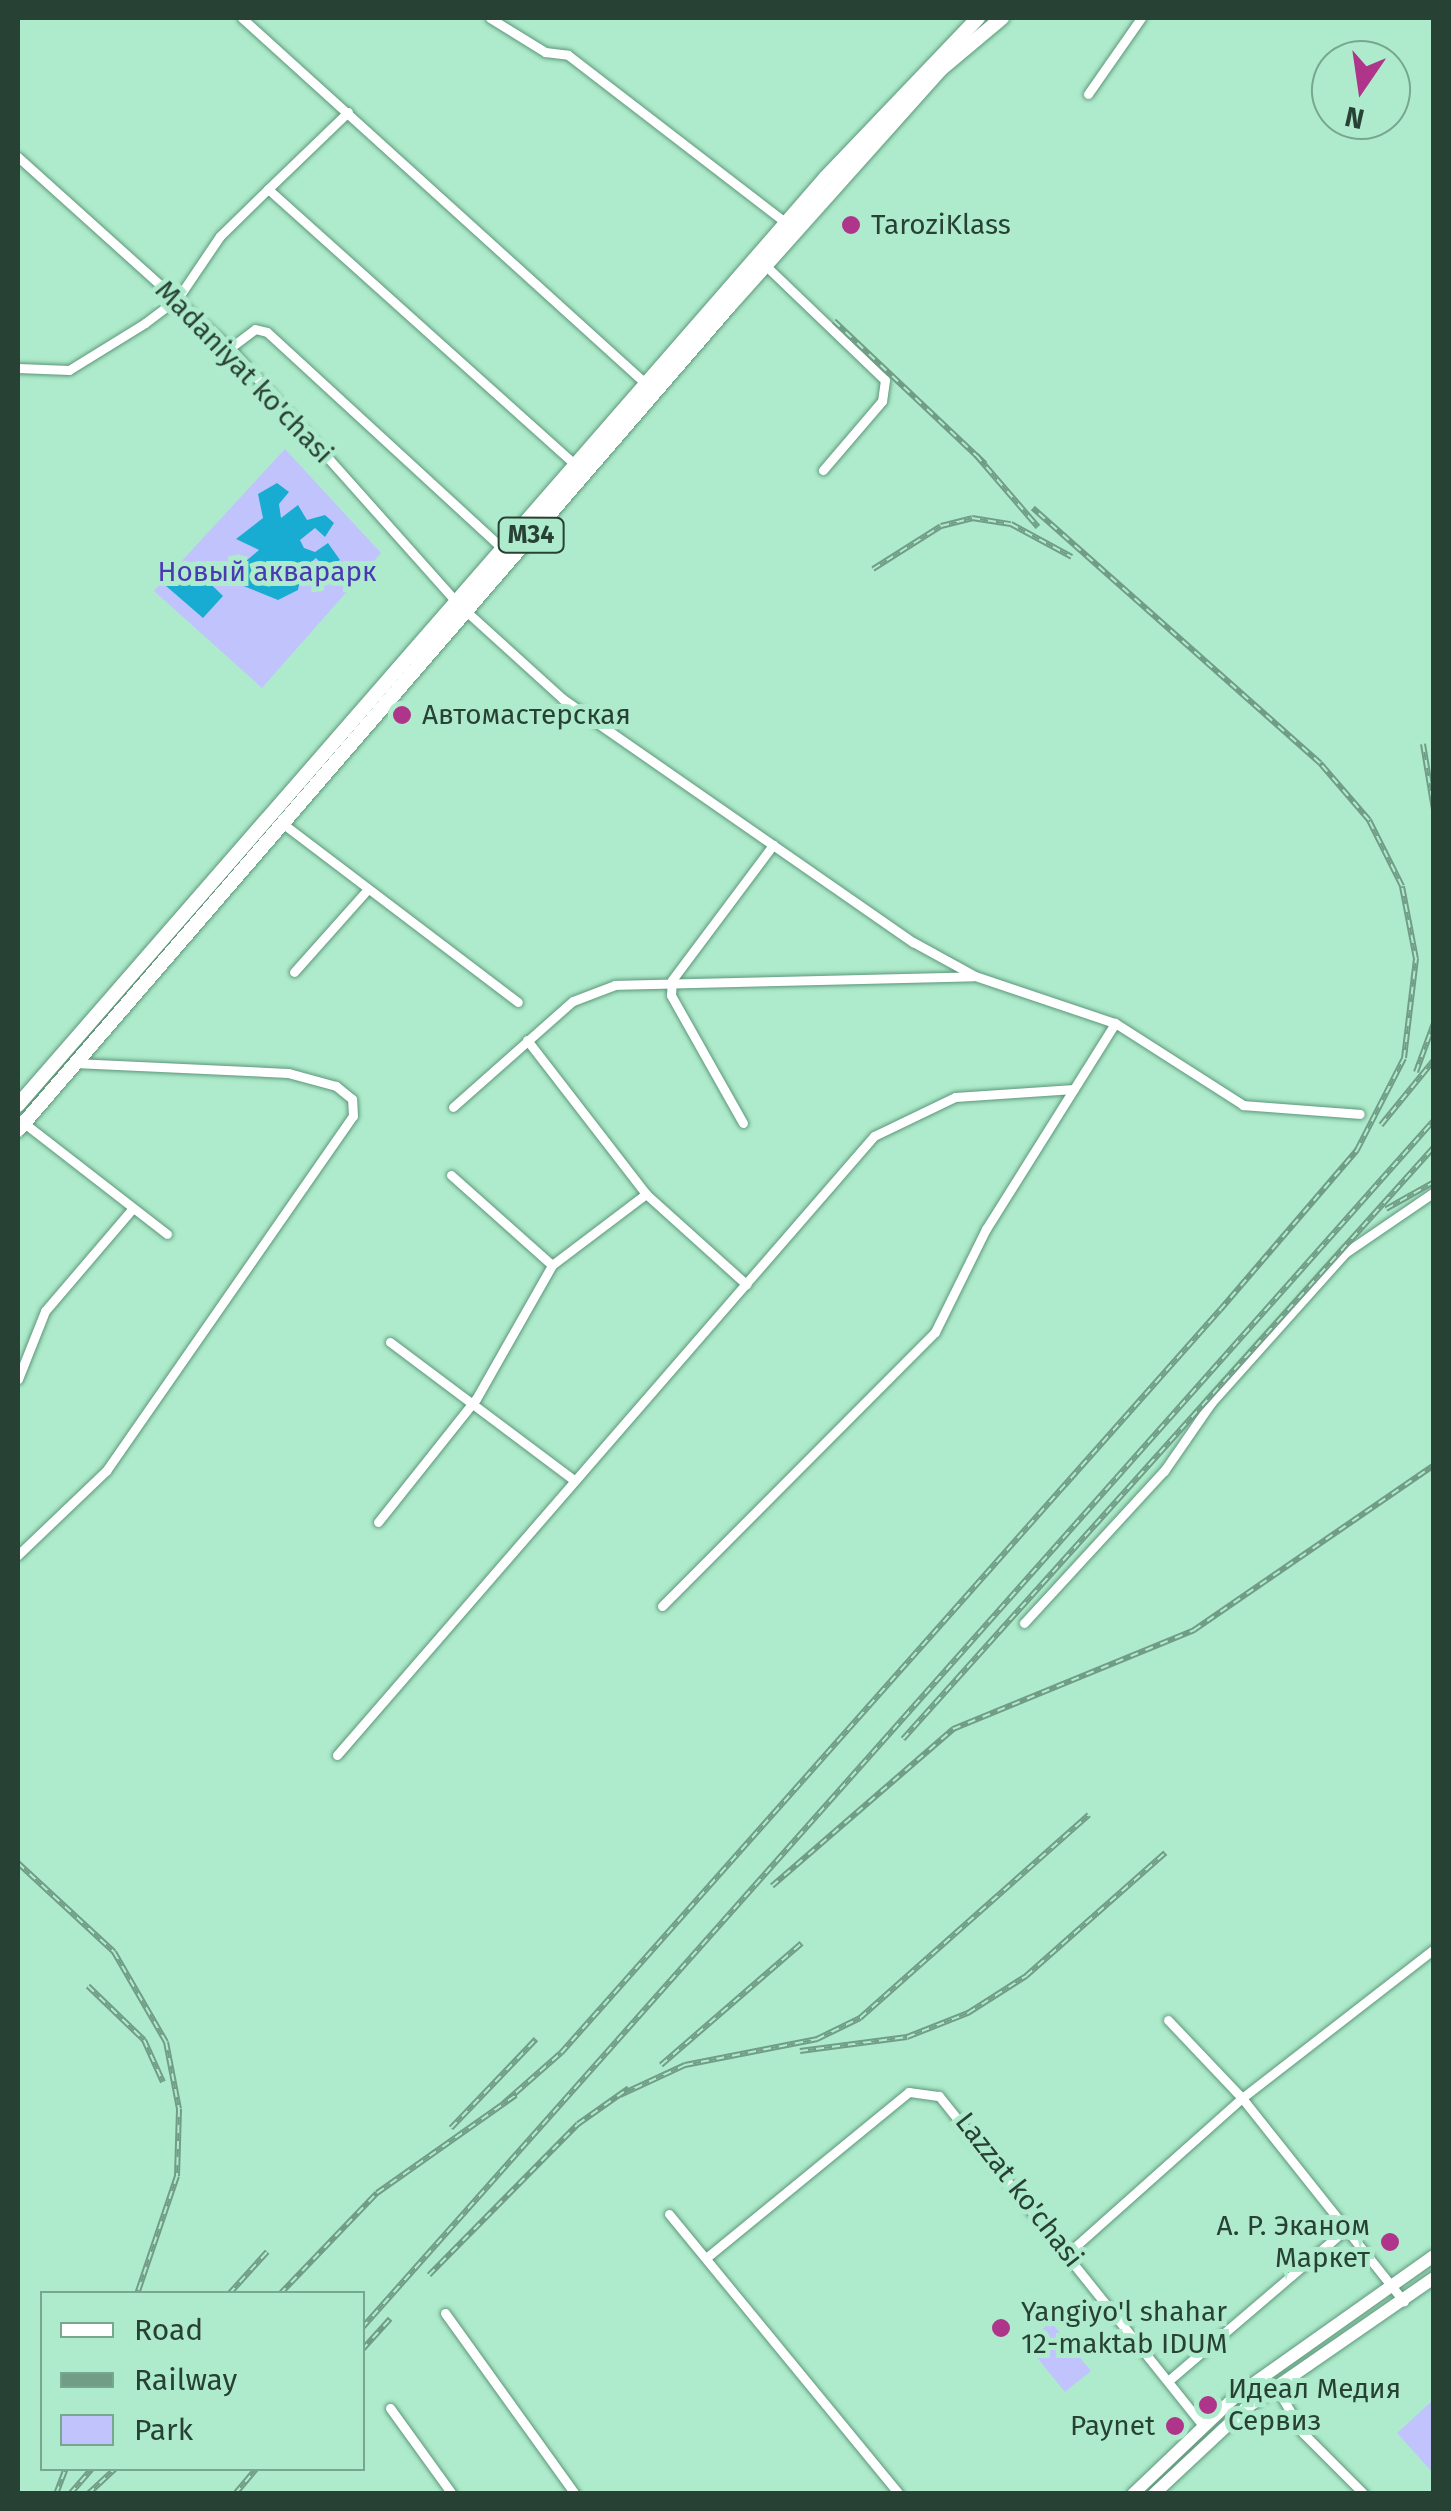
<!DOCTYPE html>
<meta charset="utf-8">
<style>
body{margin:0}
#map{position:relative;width:1451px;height:2511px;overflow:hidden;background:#aeebcc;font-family:"Fira Sans",sans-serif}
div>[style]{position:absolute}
.green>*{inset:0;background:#c1c4fc}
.water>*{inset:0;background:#19acd2}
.roads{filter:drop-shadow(0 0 2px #5d977a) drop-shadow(0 0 2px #5d977a)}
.street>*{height:9px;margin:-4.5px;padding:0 4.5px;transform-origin:4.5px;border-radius:4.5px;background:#fff}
.secondary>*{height:12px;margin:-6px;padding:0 6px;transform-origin:6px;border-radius:6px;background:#fff}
.primary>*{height:14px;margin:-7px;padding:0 7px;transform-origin:7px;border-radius:7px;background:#fff}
.rail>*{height:6px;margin-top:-3px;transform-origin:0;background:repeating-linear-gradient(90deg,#aeebcc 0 8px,#719d87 0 16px);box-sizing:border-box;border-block:2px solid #719d87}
.dots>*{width:28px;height:28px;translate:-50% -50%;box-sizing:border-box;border:5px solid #aeebcc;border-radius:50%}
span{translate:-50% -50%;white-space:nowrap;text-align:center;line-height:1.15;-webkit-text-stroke:10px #aeebcc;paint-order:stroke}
.shield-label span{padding:2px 8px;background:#aeebcc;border:2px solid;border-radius:8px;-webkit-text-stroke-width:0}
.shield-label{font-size:25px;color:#284135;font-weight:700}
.poi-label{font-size:28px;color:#284135}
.left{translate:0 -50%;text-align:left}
.right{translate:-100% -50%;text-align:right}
.street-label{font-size:28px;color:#284135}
.park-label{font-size:28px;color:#4a39b4}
.frame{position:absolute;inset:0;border:20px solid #284135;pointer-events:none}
.legend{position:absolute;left:40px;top:2291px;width:325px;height:180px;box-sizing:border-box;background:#aeebcc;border:2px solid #78a790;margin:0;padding:12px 18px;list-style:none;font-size:30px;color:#284135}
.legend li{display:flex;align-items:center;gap:20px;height:50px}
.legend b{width:50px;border:2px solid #78a790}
.north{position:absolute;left:1311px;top:40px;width:100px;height:100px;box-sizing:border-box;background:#aeebcc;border:2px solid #78a790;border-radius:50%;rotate:193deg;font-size:28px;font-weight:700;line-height:40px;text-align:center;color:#284135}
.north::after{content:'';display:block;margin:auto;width:35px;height:45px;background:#ae358a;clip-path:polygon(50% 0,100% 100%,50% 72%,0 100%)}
</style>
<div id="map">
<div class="green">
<i style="clip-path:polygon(285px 449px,381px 553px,262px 688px,154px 591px)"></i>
<i style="clip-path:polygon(1051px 2322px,1091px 2371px,1065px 2392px,1025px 2343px)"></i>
<i style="clip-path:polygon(1433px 2400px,1433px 2473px,1397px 2433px)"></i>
</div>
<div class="water">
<i style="clip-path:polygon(277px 483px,289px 492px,279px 504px,281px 518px,298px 505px,307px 520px,325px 515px,334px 523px,325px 537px,315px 528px,300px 540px,304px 548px,315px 552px,328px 543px,340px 560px,326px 568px,316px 558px,302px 570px,298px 590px,278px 600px,241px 585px,239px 567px,259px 550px,236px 539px,263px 518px,258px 494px)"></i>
<i style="clip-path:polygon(188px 562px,223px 596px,203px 618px,166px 586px)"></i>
</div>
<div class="roads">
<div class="street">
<i style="left:242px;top:18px;width:544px;rotate:42.17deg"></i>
<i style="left:490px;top:18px;width:65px;rotate:31.7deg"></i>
<i style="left:545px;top:52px;width:23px;rotate:7deg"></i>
<i style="left:568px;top:55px;width:275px;rotate:37.6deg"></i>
<i style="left:1088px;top:94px;width:93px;rotate:-55.1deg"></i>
<i style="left:18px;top:157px;width:285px;rotate:42deg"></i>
<i style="left:230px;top:348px;width:340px;rotate:48.3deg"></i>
<i style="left:456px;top:602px;width:144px;rotate:42.2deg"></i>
<i style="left:563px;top:699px;width:426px;rotate:34.8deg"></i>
<i style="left:913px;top:942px;width:71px;rotate:28.7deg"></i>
<i style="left:975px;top:976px;width:148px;rotate:18.6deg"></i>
<i style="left:1115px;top:1023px;width:152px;rotate:32.6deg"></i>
<i style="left:1243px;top:1105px;width:117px;rotate:4.4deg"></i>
<i style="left:268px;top:189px;width:111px;rotate:-43.9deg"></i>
<i style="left:765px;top:265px;width:166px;rotate:43.8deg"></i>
<i style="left:885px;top:380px;width:21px;rotate:98deg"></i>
<i style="left:882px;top:401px;width:91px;rotate:130.5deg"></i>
<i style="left:230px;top:348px;width:31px;rotate:-37deg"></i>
<i style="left:255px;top:329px;width:12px;rotate:14deg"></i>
<i style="left:267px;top:332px;width:319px;rotate:42.6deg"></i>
<i style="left:18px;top:368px;width:51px;rotate:2.2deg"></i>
<i style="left:69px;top:370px;width:89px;rotate:-31.7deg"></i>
<i style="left:145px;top:323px;width:41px;rotate:-37.1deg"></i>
<i style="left:178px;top:298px;width:75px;rotate:-55.9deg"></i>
<i style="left:220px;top:236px;width:67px;rotate:-44.4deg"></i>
<i style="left:268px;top:189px;width:411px;rotate:41.9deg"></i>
<i style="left:282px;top:823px;width:296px;rotate:37.2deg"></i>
<i style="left:294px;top:972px;width:111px;rotate:-48.3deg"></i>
<i style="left:527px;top:1040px;width:195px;rotate:52.3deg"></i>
<i style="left:646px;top:1194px;width:135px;rotate:42deg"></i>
<i style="left:453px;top:1107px;width:160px;rotate:-41.5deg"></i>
<i style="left:573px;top:1001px;width:45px;rotate:-20.9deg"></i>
<i style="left:615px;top:985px;width:357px;rotate:-1.4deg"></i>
<i style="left:24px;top:1123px;width:181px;rotate:37.8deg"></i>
<i style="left:743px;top:1123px;width:147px;rotate:-119.4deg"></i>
<i style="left:671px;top:995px;width:15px;rotate:-86deg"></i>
<i style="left:672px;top:980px;width:169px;rotate:-53.2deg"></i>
<i style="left:451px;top:1175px;width:135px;rotate:41.7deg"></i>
<i style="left:390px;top:1342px;width:231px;rotate:36.9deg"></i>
<i style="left:18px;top:1379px;width:73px;rotate:-68.3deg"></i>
<i style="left:45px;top:1311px;width:135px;rotate:-49.5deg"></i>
<i style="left:378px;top:1522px;width:157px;rotate:-51.5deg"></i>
<i style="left:476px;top:1399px;width:154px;rotate:-60.4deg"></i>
<i style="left:552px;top:1265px;width:118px;rotate:-37.1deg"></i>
<i style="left:18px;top:1555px;width:122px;rotate:-43.7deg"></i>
<i style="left:106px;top:1471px;width:432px;rotate:-55.2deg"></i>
<i style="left:353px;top:1116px;width:17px;rotate:-93deg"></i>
<i style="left:352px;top:1099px;width:21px;rotate:-141deg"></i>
<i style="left:336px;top:1086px;width:50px;rotate:-164.8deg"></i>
<i style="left:288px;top:1073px;width:214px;rotate:-177.3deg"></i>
<i style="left:662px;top:1606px;width:387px;rotate:-45.1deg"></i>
<i style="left:935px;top:1332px;width:115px;rotate:-63.7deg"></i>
<i style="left:986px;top:1229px;width:243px;rotate:-57.9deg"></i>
<i style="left:1024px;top:1623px;width:207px;rotate:-47.4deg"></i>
<i style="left:1164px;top:1471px;width:83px;rotate:-55.3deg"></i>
<i style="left:1211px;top:1403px;width:201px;rotate:-48.2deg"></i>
<i style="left:1345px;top:1253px;width:108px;rotate:-34.4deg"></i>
<i style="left:337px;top:1755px;width:819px;rotate:-49.06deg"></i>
<i style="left:874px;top:1136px;width:90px;rotate:-25.7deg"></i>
<i style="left:955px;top:1097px;width:119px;rotate:-3.8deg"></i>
<i style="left:1168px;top:2020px;width:108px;rotate:46.5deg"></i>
<i style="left:1242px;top:2098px;width:260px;rotate:51.5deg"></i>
<i style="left:669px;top:2214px;width:362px;rotate:50.6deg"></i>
<i style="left:1068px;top:2253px;width:233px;rotate:-41.7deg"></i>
<i style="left:1242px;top:2098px;width:243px;rotate:-37.8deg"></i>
<i style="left:706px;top:2258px;width:262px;rotate:-39.3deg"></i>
<i style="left:909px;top:2092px;width:30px;rotate:8deg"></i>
<i style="left:939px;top:2096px;width:422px;rotate:51.3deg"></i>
<i style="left:445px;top:2313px;width:223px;rotate:54.3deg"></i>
<i style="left:1168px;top:2381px;width:234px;rotate:-40.5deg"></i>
<i style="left:1277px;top:2389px;width:51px;rotate:59.4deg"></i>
<i style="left:1303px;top:2433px;width:86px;rotate:45deg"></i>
<i style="left:390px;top:2408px;width:106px;rotate:54.2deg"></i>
</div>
<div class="secondary">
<i style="left:1133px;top:2494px;width:142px;rotate:-43.6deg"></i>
<i style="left:1236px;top:2396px;width:242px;rotate:-35.3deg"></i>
<i style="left:1154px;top:2494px;width:126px;rotate:-43.1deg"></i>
<i style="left:1246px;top:2408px;width:229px;rotate:-34.7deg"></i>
</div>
<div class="primary">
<i style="left:18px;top:1105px;width:1230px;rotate:-48.95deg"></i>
<i style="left:826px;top:177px;width:220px;rotate:-46.3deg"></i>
<i style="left:18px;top:1130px;width:1091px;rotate:-49.2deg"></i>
<i style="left:731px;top:304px;width:314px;rotate:-48.2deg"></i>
<i style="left:940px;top:70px;width:81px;rotate:-40deg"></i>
</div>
</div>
<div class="rail">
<i style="left:834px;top:321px;width:208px;rotate:43.4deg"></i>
<i style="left:976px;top:455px;width:95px;rotate:49.3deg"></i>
<i style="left:873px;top:569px;width:80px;rotate:-32.3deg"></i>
<i style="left:941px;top:526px;width:32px;rotate:-14deg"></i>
<i style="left:972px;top:518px;width:39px;rotate:9deg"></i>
<i style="left:1011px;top:524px;width:69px;rotate:28.4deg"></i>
<i style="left:1423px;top:744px;width:67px;rotate:80.5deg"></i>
<i style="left:1416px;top:1072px;width:52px;rotate:-69.8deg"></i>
<i style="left:1381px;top:1125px;width:84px;rotate:-50.8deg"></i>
<i style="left:1386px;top:1209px;width:55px;rotate:-29.4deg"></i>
<i style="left:903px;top:1739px;width:795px;rotate:-48.11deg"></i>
<i style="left:18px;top:1863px;width:131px;rotate:42.8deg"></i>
<i style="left:114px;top:1952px;width:104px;rotate:60deg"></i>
<i style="left:166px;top:2042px;width:68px;rotate:79deg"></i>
<i style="left:179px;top:2109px;width:67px;rotate:91.7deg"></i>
<i style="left:177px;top:2176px;width:125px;rotate:108.7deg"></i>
<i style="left:772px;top:1886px;width:240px;rotate:-40.9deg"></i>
<i style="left:953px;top:1729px;width:261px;rotate:-22.3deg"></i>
<i style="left:1194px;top:1630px;width:291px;rotate:-34.5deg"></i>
<i style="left:88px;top:1986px;width:78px;rotate:44deg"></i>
<i style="left:144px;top:2040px;width:46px;rotate:65.7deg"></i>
<i style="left:800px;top:2051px;width:108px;rotate:-7.5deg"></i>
<i style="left:907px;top:2037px;width:66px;rotate:-21.5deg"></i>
<i style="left:968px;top:2013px;width:69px;rotate:-32.5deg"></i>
<i style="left:1026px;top:1976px;width:186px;rotate:-41.5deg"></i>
<i style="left:661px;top:2065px;width:186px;rotate:-40.9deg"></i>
<i style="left:620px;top:2095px;width:72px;rotate:-24.8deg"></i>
<i style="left:685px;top:2065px;width:135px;rotate:-11.1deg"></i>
<i style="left:817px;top:2039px;width:48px;rotate:-26deg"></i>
<i style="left:860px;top:2018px;width:306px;rotate:-41.6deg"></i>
<i style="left:504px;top:2103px;width:76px;rotate:-41.3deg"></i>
<i style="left:561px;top:2053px;width:993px;rotate:-48.43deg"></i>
<i style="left:1220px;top:1310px;width:211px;rotate:-49.4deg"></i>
<i style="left:1357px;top:1150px;width:103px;rotate:-62.9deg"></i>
<i style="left:1404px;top:1058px;width:100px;rotate:-83.1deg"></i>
<i style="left:1416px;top:959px;width:74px;rotate:-100.9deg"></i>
<i style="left:1402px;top:886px;width:74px;rotate:-116.6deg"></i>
<i style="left:1369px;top:820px;width:75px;rotate:-130.7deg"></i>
<i style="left:1320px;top:763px;width:384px;rotate:-138.4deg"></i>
<i style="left:451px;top:2128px;width:123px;rotate:-46.3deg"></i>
<i style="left:429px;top:2275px;width:212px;rotate:-45.4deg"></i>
<i style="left:578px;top:2124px;width:62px;rotate:-35.2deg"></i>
<i style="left:229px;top:2294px;width:57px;rotate:-47.9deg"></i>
<i style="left:280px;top:2294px;width:140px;rotate:-46.2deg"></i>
<i style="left:377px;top:2193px;width:170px;rotate:-35.2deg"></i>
<i style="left:362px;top:2328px;width:1615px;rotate:-48.41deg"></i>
<i style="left:362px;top:2350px;width:42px;rotate:-47.9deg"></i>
<i style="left:56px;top:2494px;width:28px;rotate:-69deg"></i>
<i style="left:70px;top:2494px;width:35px;rotate:-49deg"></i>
<i style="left:88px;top:2494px;width:38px;rotate:-43deg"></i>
<i style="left:235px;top:2494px;width:34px;rotate:-50deg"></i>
</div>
<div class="dots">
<i style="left:851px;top:225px;background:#ae358a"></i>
<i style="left:402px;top:715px;background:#ae358a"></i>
<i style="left:1390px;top:2242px;background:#ae358a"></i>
<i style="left:1001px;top:2328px;background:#ae358a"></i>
<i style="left:1208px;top:2405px;background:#ae358a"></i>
<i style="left:1175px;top:2426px;background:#ae358a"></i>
</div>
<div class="shield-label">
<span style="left:531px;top:535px">M34</span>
</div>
<div class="poi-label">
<span class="left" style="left:871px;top:225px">TaroziKlass</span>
<span class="left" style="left:422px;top:715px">Автомастерская</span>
<span class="right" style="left:1370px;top:2242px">А. Р. Эканом<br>Маркет</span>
<span class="left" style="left:1021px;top:2328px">Yangiyo'l shahar<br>12-maktab IDUM</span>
<span class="left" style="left:1228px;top:2405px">Идеал Медия<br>Сервиз</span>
<span class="right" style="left:1155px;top:2426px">Paynet</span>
</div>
<div class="street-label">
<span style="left:244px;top:372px;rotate:46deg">Madaniyat ko'chasi</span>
<span style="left:1019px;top:2190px;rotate:52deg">Lazzat ko'chasi</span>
</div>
<div class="park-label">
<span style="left:267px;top:572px">Новый акварарк</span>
</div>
<div class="frame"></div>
<ul class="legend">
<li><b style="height:12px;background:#fff"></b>Road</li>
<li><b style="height:12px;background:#719d87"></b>Railway</li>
<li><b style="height:28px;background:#c1c4fc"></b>Park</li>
</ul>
<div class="north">N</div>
</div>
